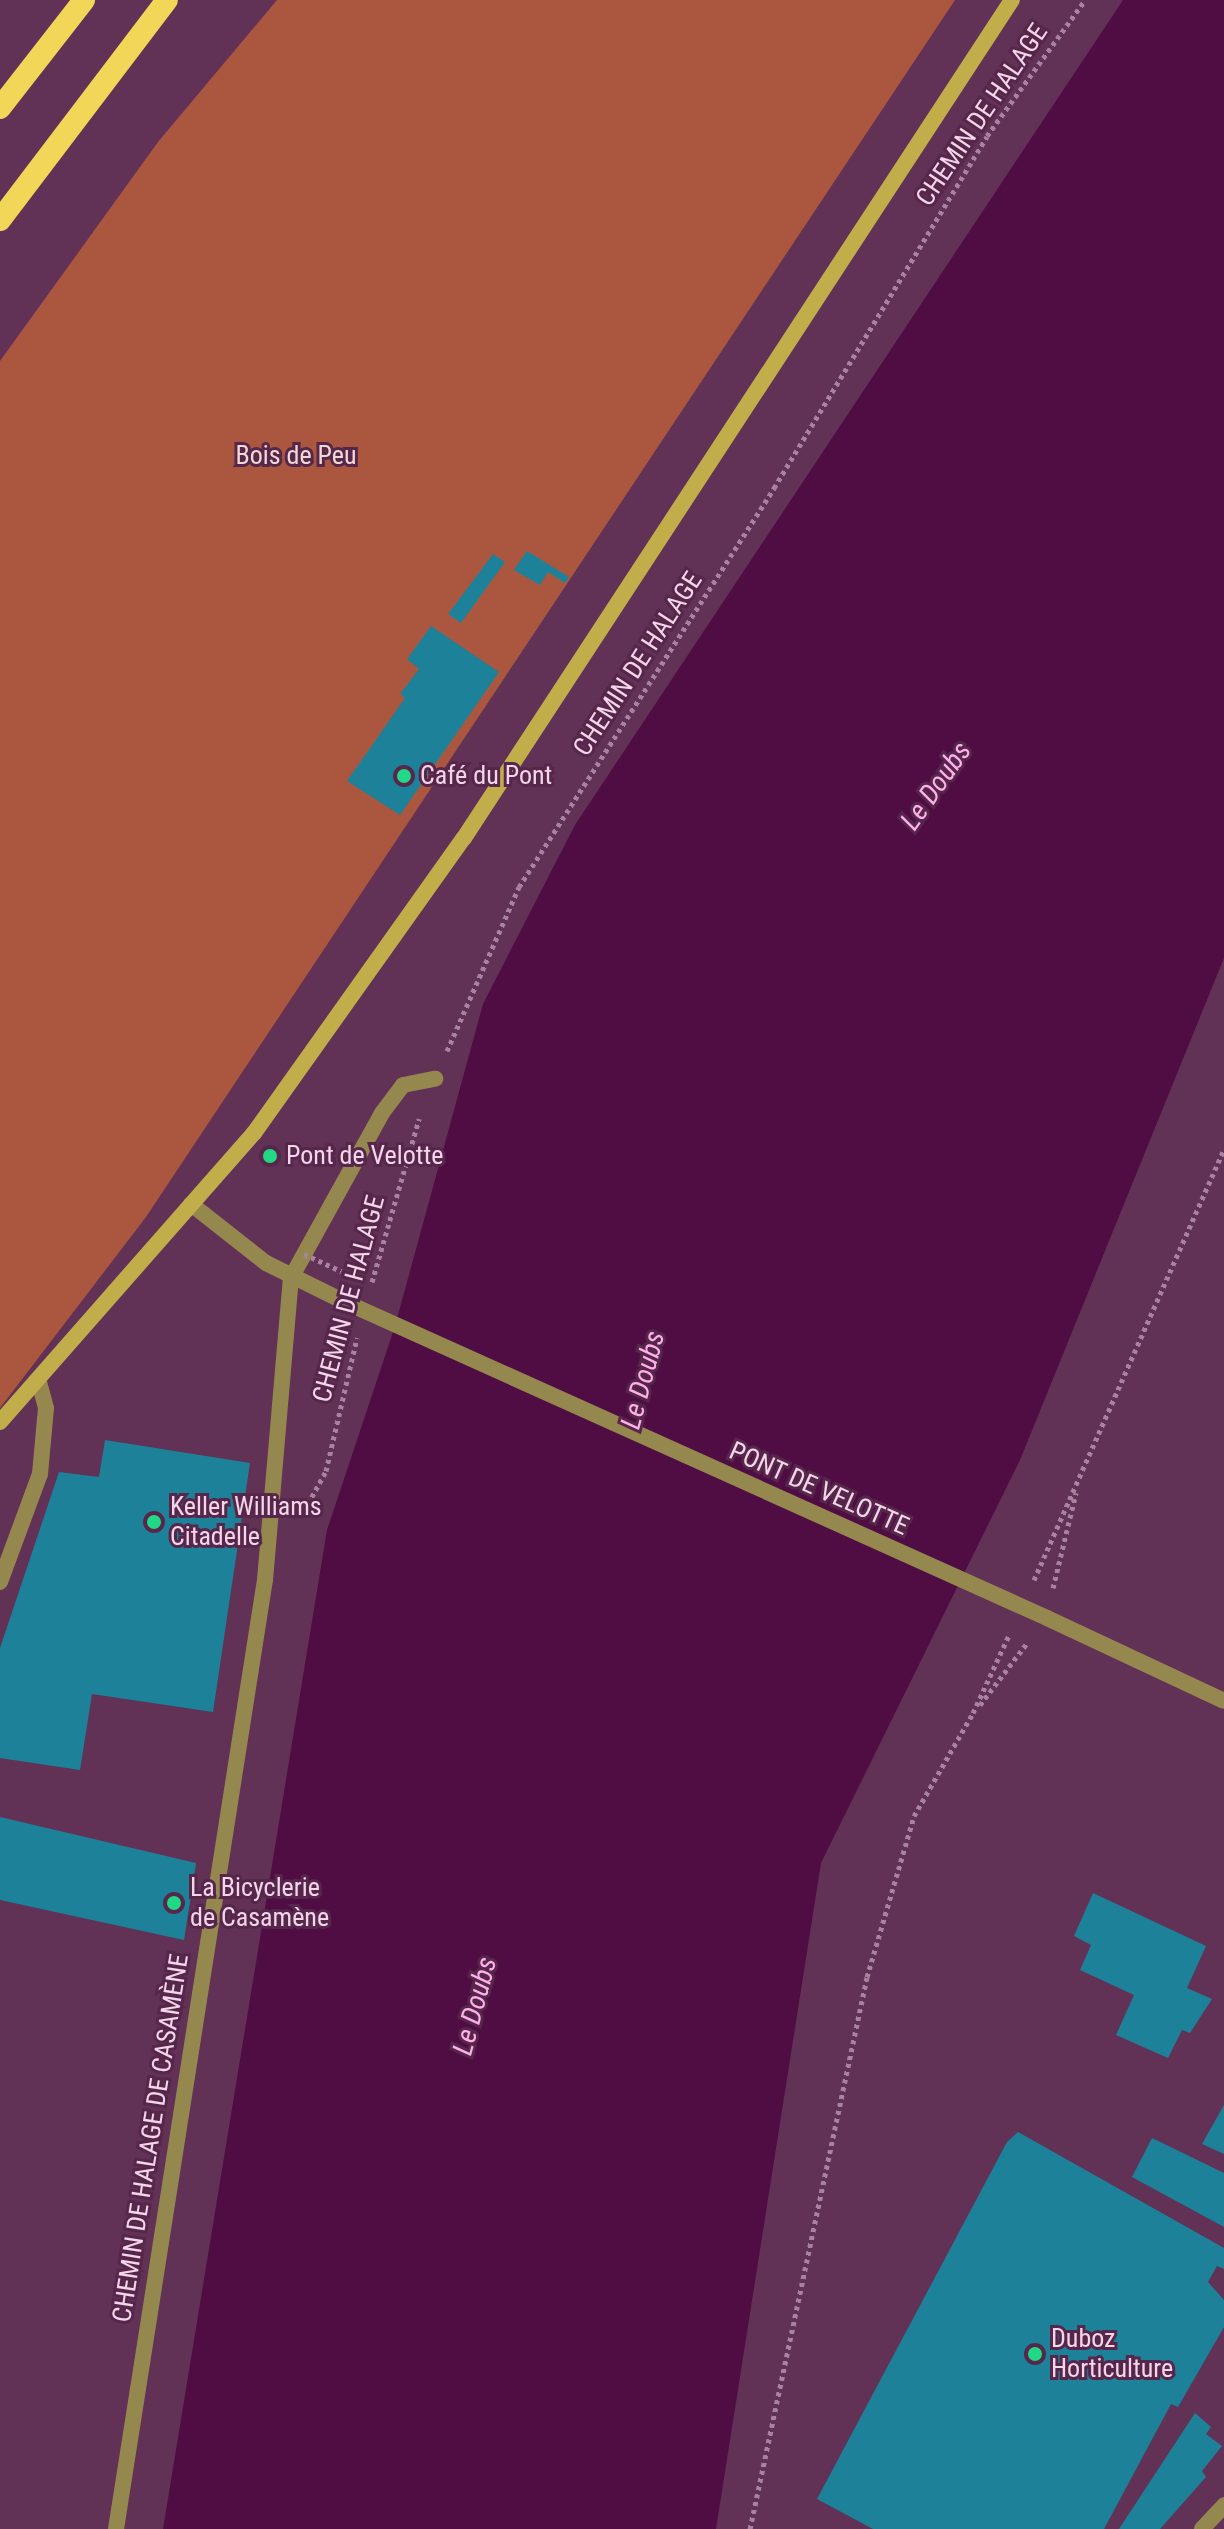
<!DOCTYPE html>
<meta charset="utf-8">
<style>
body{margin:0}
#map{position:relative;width:1224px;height:2529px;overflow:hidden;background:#613156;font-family:"Roboto Condensed",sans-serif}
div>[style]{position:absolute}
.forest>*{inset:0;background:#ab573f}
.water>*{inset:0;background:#4f0d43}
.building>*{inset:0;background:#1d8299}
.path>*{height:5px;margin-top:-2.5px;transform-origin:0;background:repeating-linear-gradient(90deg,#a9829f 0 4px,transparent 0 8px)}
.service>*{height:16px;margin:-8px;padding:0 8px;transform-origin:8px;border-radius:8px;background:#95884e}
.minor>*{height:16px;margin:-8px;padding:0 8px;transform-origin:8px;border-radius:8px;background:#95884e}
.secondary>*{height:16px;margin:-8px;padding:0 8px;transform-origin:8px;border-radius:8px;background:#c2ad4b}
.trunk>*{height:22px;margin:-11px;padding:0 11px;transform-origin:11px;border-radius:11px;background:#f1d658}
.path-bridge>*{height:5px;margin-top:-2.5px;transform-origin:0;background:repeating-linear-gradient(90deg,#a9829f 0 4px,transparent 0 8px)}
.minor-bridge>*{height:16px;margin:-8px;padding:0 8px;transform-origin:8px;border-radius:8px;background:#95884e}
.dots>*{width:22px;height:22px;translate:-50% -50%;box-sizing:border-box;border:4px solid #56264b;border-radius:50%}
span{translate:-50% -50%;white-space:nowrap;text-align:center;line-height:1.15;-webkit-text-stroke:6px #56264b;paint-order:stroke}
.street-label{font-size:26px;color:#f4d6eb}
.park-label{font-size:26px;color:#f2dad2}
.poi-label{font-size:26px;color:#f4d6eb}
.left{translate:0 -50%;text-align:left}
.water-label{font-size:28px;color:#ffb0ea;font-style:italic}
</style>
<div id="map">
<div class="forest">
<i style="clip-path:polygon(277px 0,955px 0,146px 1217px,0 1408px,0 361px,158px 142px)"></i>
</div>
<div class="water">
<i style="clip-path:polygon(1123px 0,1224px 0,1224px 958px,1020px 1460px,821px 1863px,716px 2529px,163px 2529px,327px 1530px,395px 1326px,483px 1004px,575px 825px)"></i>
</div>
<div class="building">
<i style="clip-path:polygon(527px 551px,569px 577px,565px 583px,548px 572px,540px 585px,514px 570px)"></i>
<i style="clip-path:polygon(493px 554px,505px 562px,461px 623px,448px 614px)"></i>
<i style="clip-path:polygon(431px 626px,499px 672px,400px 815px,347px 781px,405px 698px,400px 694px,419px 669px,407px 659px)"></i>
<i style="clip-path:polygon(105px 1440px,250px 1463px,213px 1712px,92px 1694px,80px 1770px,0 1758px,0 1648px,59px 1472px,99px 1477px)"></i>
<i style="clip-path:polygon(0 1817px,196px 1863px,184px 1940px,0 1900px)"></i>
<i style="clip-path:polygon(1093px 1893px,1206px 1946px,1187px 1988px,1212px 1999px,1190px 2033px,1182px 2030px,1168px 2058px,1116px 2035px,1134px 1995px,1080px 1970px,1091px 1945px,1074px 1936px)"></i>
<i style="clip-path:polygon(1224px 2105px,1224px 2154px,1202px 2144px)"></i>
<i style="clip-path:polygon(1018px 2132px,1224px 2248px,1224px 2269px,1217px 2266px,1208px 2282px,1224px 2300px,1224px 2327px,1178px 2407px,1171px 2404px,1104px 2529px,873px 2529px,817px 2499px,1007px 2142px)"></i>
<i style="clip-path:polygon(1152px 2138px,1224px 2173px,1224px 2227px,1132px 2177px)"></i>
<i style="clip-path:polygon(1195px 2413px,1211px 2427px,1206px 2434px,1222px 2446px,1202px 2471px,1206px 2477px,1160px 2529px,1119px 2529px)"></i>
</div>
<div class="path">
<i style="left:447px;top:1051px;width:179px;rotate:-66.3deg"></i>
<i style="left:519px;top:887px;width:474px;rotate:-57.4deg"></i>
<i style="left:774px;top:488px;width:411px;rotate:-58.8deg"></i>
<i style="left:987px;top:136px;width:168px;rotate:-54.2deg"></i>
<i style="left:372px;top:1282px;width:170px;rotate:-73.9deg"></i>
<i style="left:304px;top:1511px;width:46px;rotate:-61.2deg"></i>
<i style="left:326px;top:1471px;width:137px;rotate:-76.9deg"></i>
<i style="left:1034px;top:1580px;width:470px;rotate:-66.2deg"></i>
<i style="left:1053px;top:1588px;width:98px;rotate:-76.4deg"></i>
<i style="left:980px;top:1705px;width:78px;rotate:-52.8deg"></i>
<i style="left:750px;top:2529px;width:564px;rotate:-78.03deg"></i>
<i style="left:867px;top:1977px;width:168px;rotate:-73.7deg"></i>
<i style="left:914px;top:1816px;width:119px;rotate:-60.2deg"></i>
<i style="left:973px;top:1713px;width:88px;rotate:-65.2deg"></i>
</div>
<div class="service">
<i style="left:0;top:1582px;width:115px;rotate:-69.7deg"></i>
<i style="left:40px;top:1474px;width:66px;rotate:-84.8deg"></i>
<i style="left:46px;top:1408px;width:30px;rotate:-105deg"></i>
</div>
<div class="minor">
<i style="left:191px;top:1204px;width:95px;rotate:38.2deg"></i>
<i style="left:266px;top:1263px;width:88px;rotate:26.3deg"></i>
<i style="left:1047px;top:1618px;width:195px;rotate:25.1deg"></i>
<i style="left:116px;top:2529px;width:961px;rotate:-81.08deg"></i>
<i style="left:265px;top:1580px;width:303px;rotate:-85.1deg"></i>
<i style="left:291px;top:1278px;width:188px;rotate:-61.1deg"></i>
<i style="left:382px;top:1113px;width:35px;rotate:-53deg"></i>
<i style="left:403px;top:1085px;width:33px;rotate:-11deg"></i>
<i style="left:1202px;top:2529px;width:33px;rotate:-47deg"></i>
</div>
<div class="secondary">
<i style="left:0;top:1422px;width:385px;rotate:-48.7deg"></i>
<i style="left:254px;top:1133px;width:362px;rotate:-54.6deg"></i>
<i style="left:464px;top:838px;width:1001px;rotate:-56.82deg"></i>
</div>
<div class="trunk">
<i style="left:0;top:108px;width:137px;rotate:-52.1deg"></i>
<i style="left:0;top:220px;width:276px;rotate:-52.8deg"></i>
</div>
<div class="path-bridge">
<i style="left:304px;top:1254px;width:41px;rotate:24.7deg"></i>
</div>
<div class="minor-bridge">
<i style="left:345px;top:1302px;width:770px;rotate:24.23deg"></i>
</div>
<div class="dots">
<i style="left:404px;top:776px;background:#21d887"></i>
<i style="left:270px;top:1156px;background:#21d887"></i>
<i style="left:154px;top:1522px;background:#21d887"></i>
<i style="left:174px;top:1903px;background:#21d887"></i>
<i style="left:1035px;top:2354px;background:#21d887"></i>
</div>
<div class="street-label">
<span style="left:982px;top:115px;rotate:-56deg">CHEMIN DE HALAGE</span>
<span style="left:638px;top:664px;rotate:-57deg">CHEMIN DE HALAGE</span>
<span style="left:349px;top:1299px;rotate:-75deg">CHEMIN DE HALAGE</span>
<span style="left:819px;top:1489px;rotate:24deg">PONT DE VELOTTE</span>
<span style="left:151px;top:2138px;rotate:-81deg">CHEMIN DE HALAGE DE CASAMÈNE</span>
</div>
<div class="park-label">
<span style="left:296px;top:456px">Bois de Peu</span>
</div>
<div class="poi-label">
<span class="left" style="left:420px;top:776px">Café du Pont</span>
<span class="left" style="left:286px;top:1156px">Pont de Velotte</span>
<span class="left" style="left:170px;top:1522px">Keller Williams<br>Citadelle</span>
<span class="left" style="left:190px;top:1903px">La Bicyclerie<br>de Casamène</span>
<span class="left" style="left:1051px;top:2354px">Duboz<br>Horticulture</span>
</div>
<div class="water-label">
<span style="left:936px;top:786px;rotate:-55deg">Le Doubs</span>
<span style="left:643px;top:1380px;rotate:-75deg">Le Doubs</span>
<span style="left:475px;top:2006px;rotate:-75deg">Le Doubs</span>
</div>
</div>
